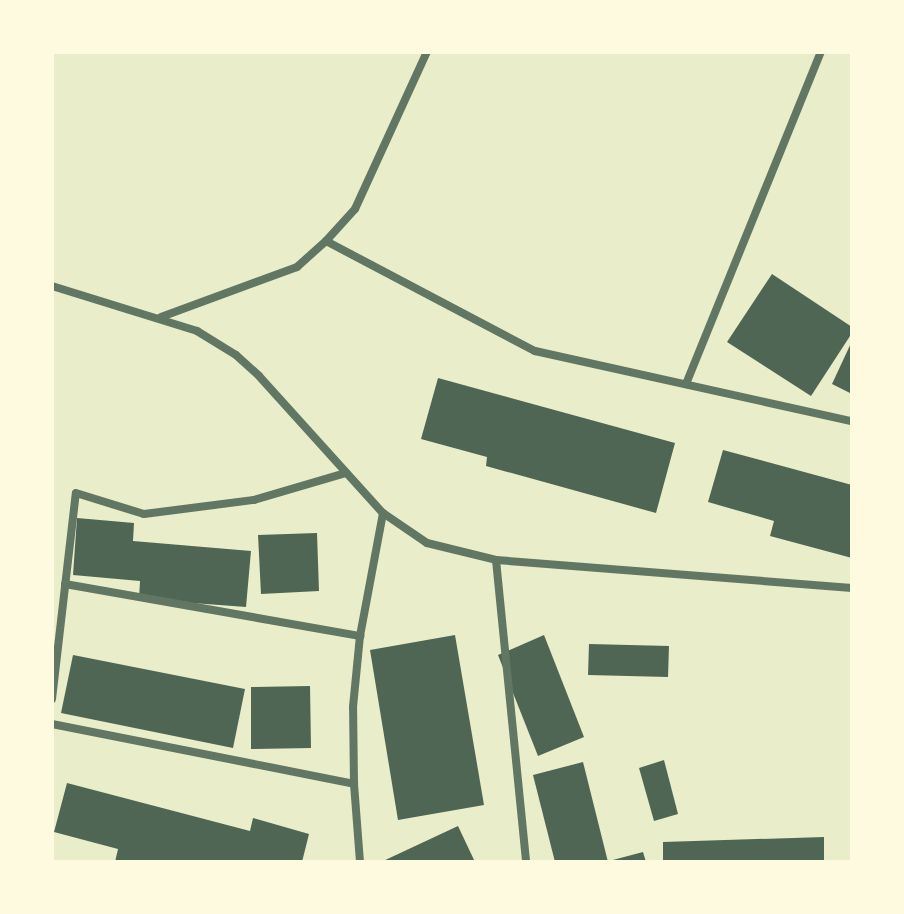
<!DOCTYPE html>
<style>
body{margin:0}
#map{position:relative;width:904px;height:914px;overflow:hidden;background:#e9edc9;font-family:"Varela Round",sans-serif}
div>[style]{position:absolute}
.building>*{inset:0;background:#4f6655}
.minor>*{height:8px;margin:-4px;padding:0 4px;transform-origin:4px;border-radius:4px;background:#617663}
span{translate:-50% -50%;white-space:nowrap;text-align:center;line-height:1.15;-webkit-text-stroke:6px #fefae0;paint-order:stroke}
.frame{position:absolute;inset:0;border:54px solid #fefae0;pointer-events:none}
</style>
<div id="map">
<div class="building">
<i style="clip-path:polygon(772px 274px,852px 327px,852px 333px,811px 396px,727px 342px)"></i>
<i style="clip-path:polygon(852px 341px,852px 394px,832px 384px)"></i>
<i style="clip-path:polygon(438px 378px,675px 443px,656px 513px,486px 466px,487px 457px,421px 439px)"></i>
<i style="clip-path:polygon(723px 450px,852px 485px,852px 558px,770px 536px,774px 521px,708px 502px)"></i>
<i style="clip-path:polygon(77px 518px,134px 523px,133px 541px,251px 551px,246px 607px,139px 599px,140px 581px,73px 575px)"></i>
<i style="clip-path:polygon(317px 533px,319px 591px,261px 594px,258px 535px)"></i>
<i style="clip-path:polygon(455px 635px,484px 805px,398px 820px,370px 650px)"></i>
<i style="clip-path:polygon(544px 635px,584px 737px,538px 756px,498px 655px)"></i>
<i style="clip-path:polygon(589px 644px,669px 646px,668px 677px,588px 675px)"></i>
<i style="clip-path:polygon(73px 655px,245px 689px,233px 748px,61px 713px)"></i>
<i style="clip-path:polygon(310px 686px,311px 748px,251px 749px,251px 687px)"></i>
<i style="clip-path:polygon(664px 760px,678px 814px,654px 821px,639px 768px)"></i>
<i style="clip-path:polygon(583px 762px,608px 862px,555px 862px,533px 775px)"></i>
<i style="clip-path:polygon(67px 783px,250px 831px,253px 818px,309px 834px,302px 862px,115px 862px,118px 849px,54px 832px)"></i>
<i style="clip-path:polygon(458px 826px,475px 862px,381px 862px)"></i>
<i style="clip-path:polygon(824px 837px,824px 862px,663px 862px,663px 842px)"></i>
<i style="clip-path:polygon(643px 852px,646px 862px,609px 862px,609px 861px)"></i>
</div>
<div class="minor">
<i style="left:326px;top:241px;width:236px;rotate:27.8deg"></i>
<i style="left:535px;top:351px;width:325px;rotate:12.5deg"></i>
<i style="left:52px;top:286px;width:152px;rotate:17.2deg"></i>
<i style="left:197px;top:331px;width:46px;rotate:31.6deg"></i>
<i style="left:236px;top:355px;width:31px;rotate:42deg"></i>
<i style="left:259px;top:376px;width:185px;rotate:47.9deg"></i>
<i style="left:383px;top:513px;width:53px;rotate:34.3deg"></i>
<i style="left:427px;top:543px;width:71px;rotate:13.8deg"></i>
<i style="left:496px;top:560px;width:357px;rotate:4.5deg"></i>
<i style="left:161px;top:317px;width:145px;rotate:-20.2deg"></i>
<i style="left:297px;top:267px;width:39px;rotate:-42deg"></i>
<i style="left:326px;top:241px;width:43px;rotate:-47.8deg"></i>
<i style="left:355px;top:209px;width:173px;rotate:-65.4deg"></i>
<i style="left:686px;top:384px;width:358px;rotate:-67.9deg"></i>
<i style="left:496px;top:560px;width:303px;rotate:84.3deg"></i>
<i style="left:65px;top:584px;width:300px;rotate:10deg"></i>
<i style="left:52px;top:699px;width:207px;rotate:-83.4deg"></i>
<i style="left:76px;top:493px;width:71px;rotate:17.2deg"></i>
<i style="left:144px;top:514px;width:111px;rotate:-7.3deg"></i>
<i style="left:254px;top:500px;width:96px;rotate:-16.4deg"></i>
<i style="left:52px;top:724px;width:308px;rotate:11.2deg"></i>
<i style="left:360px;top:862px;width:78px;rotate:-94.4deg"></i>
<i style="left:354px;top:784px;width:77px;rotate:-90.7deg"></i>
<i style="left:353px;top:707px;width:71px;rotate:-84.4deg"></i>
<i style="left:360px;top:636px;width:125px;rotate:-79.4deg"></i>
</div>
<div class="frame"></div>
</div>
